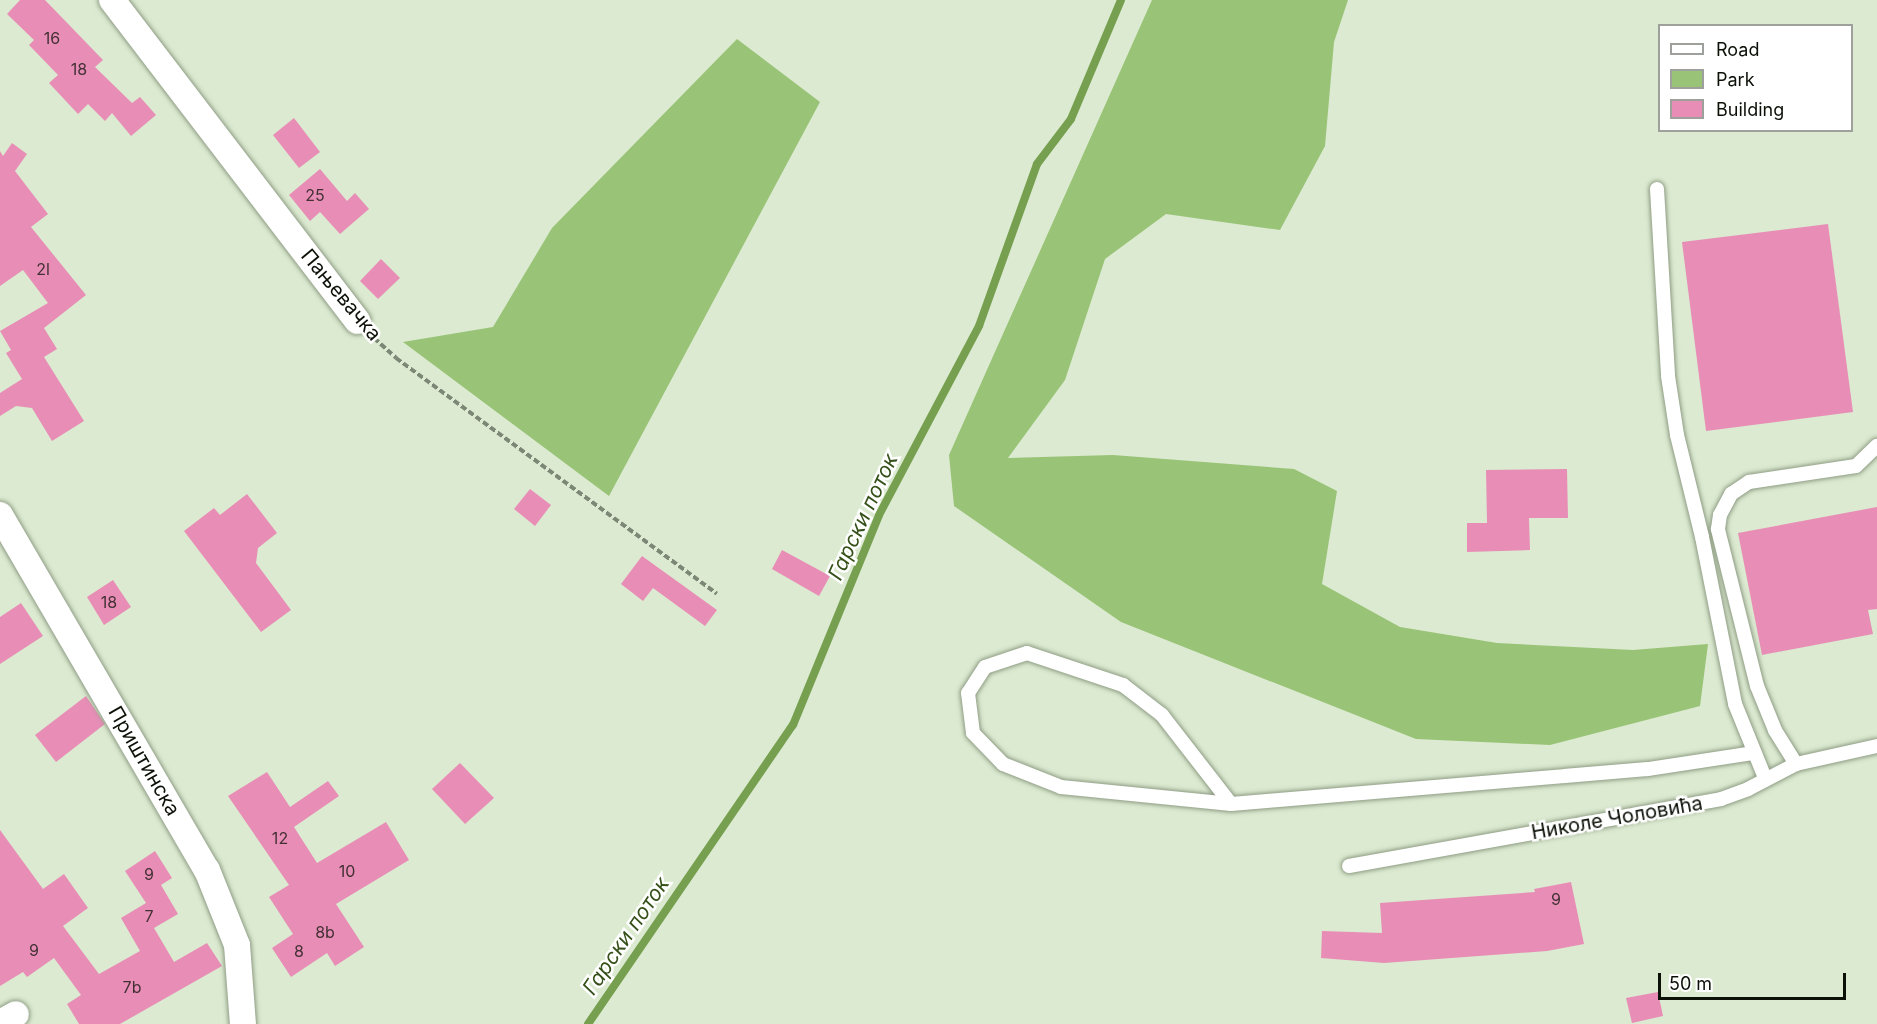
<!DOCTYPE html>
<meta charset="utf-8">
<style>
body{margin:0}
#map{position:relative;width:1877px;height:1024px;overflow:hidden;background:#dbead0;font-family:Inter,sans-serif}
div>[style]{position:absolute}
.green>*{inset:0;background:#99c376}
.stream>*{height:8px;margin:-4px;padding:0 4px;transform-origin:4px;border-radius:4px;background:#76a050}
.building>*{inset:0;background:#e88eb6}
.path>*{height:4px;margin-top:-2px;transform-origin:0;background:repeating-linear-gradient(90deg,#7d8775 0 6px,transparent 0 9px)}
.roads{filter:drop-shadow(0 0 2px #8f9d85) drop-shadow(0 0 2px #8f9d85)}
.service>*{height:14px;margin:-7px;padding:0 7px;transform-origin:7px;border-radius:7px;background:#fff}
.minor>*{height:26px;margin:-13px;padding:0 13px;transform-origin:13px;border-radius:13px;background:#fff}
span{translate:-50% -50%;white-space:nowrap;text-align:center;line-height:1.15;-webkit-text-stroke:5px #fff;paint-order:stroke}
.number-label{font-size:16px;color:#433034}
.number-label span{-webkit-text-stroke-width:0}
.street-label{font-size:20px;color:#0c1108}
.water-label{font-size:21px;color:#355119;font-style:italic}
.legend{position:absolute;left:1658px;top:24px;width:195px;height:108px;box-sizing:border-box;background:#fff;border:2px solid #9ea09c;margin:0;padding:8px 10px;list-style:none;font-size:18px;color:#0c1108}
.legend li{display:flex;align-items:center;gap:12px;height:30px}
.legend b{width:30px;border:2px solid #9ea09c}
.scale{position:absolute;left:1658px;top:973px;width:188px;height:27px;box-sizing:border-box;border:3px solid #0c1108;border-top:0;padding-left:8px;font-size:18px;line-height:21px;white-space:nowrap;color:#0c1108;-webkit-text-stroke:4px #fff;paint-order:stroke}
</style>
<div id="map">
<div class="green">
<i style="clip-path:polygon(1152px 0,1348px 0,1334px 42px,1325px 146px,1280px 230px,1166px 214px,1105px 259px,1065px 380px,1008px 458px,1113px 455px,1294px 469px,1337px 491px,1322px 584px,1400px 627px,1497px 643px,1633px 650px,1708px 644px,1700px 706px,1550px 745px,1416px 739px,1121px 622px,954px 506px,949px 455px)"></i>
<i style="clip-path:polygon(737px 39px,820px 102px,609px 496px,403px 342px,493px 327px,552px 228px)"></i>
</div>
<div class="stream">
<i style="left:588px;top:1024px;width:363px;rotate:-55.6deg"></i>
<i style="left:793px;top:725px;width:227px;rotate:-67.7deg"></i>
<i style="left:879px;top:515px;width:214px;rotate:-62.1deg"></i>
<i style="left:979px;top:326px;width:172px;rotate:-70.3deg"></i>
<i style="left:1037px;top:164px;width:56px;rotate:-52.9deg"></i>
<i style="left:1071px;top:119px;width:129px;rotate:-67.2deg"></i>
</div>
<div class="building">
<i style="clip-path:polygon(20px 0,45px 0,103px 60px,95px 67px,132px 103px,140px 97px,156px 115px,131px 136px,112px 113px,105px 121px,88px 104px,78px 114px,49px 83px,58px 75px,29px 45px,34px 40px,7px 14px)"></i>
<i style="clip-path:polygon(294px 118px,320px 152px,299px 168px,273px 135px)"></i>
<i style="clip-path:polygon(12px 143px,27px 154px,15px 171px,48px 214px,31px 227px,86px 295px,44px 328px,57px 349px,44px 357px,84px 421px,52px 441px,32px 408px,16px 406px,0 416px,0 393px,22px 379px,6px 353px,11px 350px,0 331px,48px 303px,23px 270px,0 286px,0 151px,3px 156px)"></i>
<i style="clip-path:polygon(320px 169px,347px 201px,355px 193px,369px 209px,340px 234px,320px 212px,310px 221px,289px 195px)"></i>
<i style="clip-path:polygon(1828px 224px,1853px 412px,1706px 431px,1682px 242px)"></i>
<i style="clip-path:polygon(381px 259px,400px 278px,378px 299px,360px 281px)"></i>
<i style="clip-path:polygon(1567px 469px,1568px 518px,1529px 518px,1530px 550px,1467px 552px,1467px 523px,1487px 523px,1486px 470px)"></i>
<i style="clip-path:polygon(530px 489px,551px 505px,535px 526px,514px 509px)"></i>
<i style="clip-path:polygon(247px 494px,277px 533px,258px 548px,256px 563px,291px 610px,261px 632px,184px 531px,214px 508px,220px 515px)"></i>
<i style="clip-path:polygon(1877px 507px,1877px 609px,1868px 610px,1873px 634px,1762px 655px,1738px 533px)"></i>
<i style="clip-path:polygon(782px 550px,830px 576px,819px 596px,772px 569px)"></i>
<i style="clip-path:polygon(642px 556px,717px 610px,705px 626px,653px 588px,643px 601px,621px 584px)"></i>
<i style="clip-path:polygon(113px 580px,131px 607px,104px 625px,87px 597px)"></i>
<i style="clip-path:polygon(21px 603px,43px 636px,0 664px,0 617px)"></i>
<i style="clip-path:polygon(86px 696px,105px 724px,56px 762px,35px 735px)"></i>
<i style="clip-path:polygon(460px 763px,494px 798px,465px 824px,432px 789px)"></i>
<i style="clip-path:polygon(267px 772px,290px 807px,328px 781px,339px 796px,294px 827px,317px 863px,386px 822px,409px 860px,336px 904px,364px 947px,335px 966px,327px 953px,291px 977px,272px 948px,293px 934px,269px 897px,289px 885px,228px 796px)"></i>
<i style="clip-path:polygon(0 830px,43px 889px,64px 874px,88px 908px,63px 926px,99px 974px,140px 951px,121px 918px,146px 903px,125px 871px,155px 851px,172px 878px,161px 885px,178px 914px,154px 928px,174px 962px,207px 943px,222px 966px,120px 1024px,79px 1024px,67px 1004px,81px 995px,54px 958px,27px 977px,23px 972px,0 986px)"></i>
<i style="clip-path:polygon(1571px 882px,1584px 944px,1547px 951px,1384px 963px,1321px 958px,1322px 931px,1382px 933px,1380px 903px,1535px 892px,1534px 889px)"></i>
<i style="clip-path:polygon(1658px 992px,1663px 1016px,1632px 1023px,1626px 998px)"></i>
</div>
<div class="path">
<i style="left:374px;top:338px;width:30px;rotate:42deg"></i>
<i style="left:396px;top:358px;width:398px;rotate:36.3deg"></i>
</div>
<div class="roads">
<div class="service">
<i style="left:1657px;top:189px;width:187px;rotate:86.6deg"></i>
<i style="left:1668px;top:376px;width:60px;rotate:81.3deg"></i>
<i style="left:1677px;top:435px;width:105px;rotate:76.2deg"></i>
<i style="left:1702px;top:537px;width:170px;rotate:78.8deg"></i>
<i style="left:1735px;top:704px;width:80px;rotate:67.9deg"></i>
<i style="left:1796px;top:764px;width:40px;rotate:-122deg"></i>
<i style="left:1775px;top:730px;width:48px;rotate:-112.2deg"></i>
<i style="left:1757px;top:686px;width:162px;rotate:-104deg"></i>
<i style="left:1718px;top:529px;width:14px;rotate:-82deg"></i>
<i style="left:1720px;top:515px;width:24px;rotate:-62deg"></i>
<i style="left:1731px;top:494px;width:22px;rotate:-34deg"></i>
<i style="left:1749px;top:482px;width:108px;rotate:-8.5deg"></i>
<i style="left:1856px;top:466px;width:29px;rotate:-44deg"></i>
<i style="left:1231px;top:804px;width:113px;rotate:-127.8deg"></i>
<i style="left:1162px;top:715px;width:49px;rotate:-142.4deg"></i>
<i style="left:1123px;top:685px;width:101px;rotate:-161.6deg"></i>
<i style="left:1027px;top:653px;width:44px;rotate:161.6deg"></i>
<i style="left:985px;top:667px;width:31px;rotate:123deg"></i>
<i style="left:968px;top:693px;width:40px;rotate:82.9deg"></i>
<i style="left:973px;top:733px;width:43px;rotate:45.9deg"></i>
<i style="left:1003px;top:764px;width:62px;rotate:21.6deg"></i>
<i style="left:1061px;top:787px;width:171px;rotate:5.7deg"></i>
<i style="left:1231px;top:804px;width:418px;rotate:-4.8deg"></i>
<i style="left:1648px;top:769px;width:107px;rotate:-8.6deg"></i>
<i style="left:1349px;top:866px;width:378px;rotate:-10.2deg"></i>
<i style="left:1721px;top:799px;width:29px;rotate:-20deg"></i>
<i style="left:1748px;top:789px;width:54px;rotate:-27.5deg"></i>
<i style="left:1796px;top:764px;width:83px;rotate:-12.5deg"></i>
</div>
<div class="minor">
<i style="left:112px;top:0;width:404px;rotate:52.6deg"></i>
<i style="left:0;top:515px;width:411px;rotate:59.8deg"></i>
<i style="left:207px;top:870px;width:81px;rotate:68.2deg"></i>
<i style="left:237px;top:945px;width:79px;rotate:85.7deg"></i>
<i style="left:0;top:1023px;width:18px;rotate:-29deg"></i>
</div>
</div>
<div class="number-label">
<span style="left:52px;top:38px">16</span>
<span style="left:79px;top:69px">18</span>
<span style="left:315px;top:195px">25</span>
<span style="left:43px;top:269px">2l</span>
<span style="left:109px;top:602px">18</span>
<span style="left:280px;top:838px">12</span>
<span style="left:347px;top:871px">10</span>
<span style="left:149px;top:874px">9</span>
<span style="left:1556px;top:899px">9</span>
<span style="left:149px;top:916px">7</span>
<span style="left:325px;top:932px">8b</span>
<span style="left:34px;top:950px">9</span>
<span style="left:299px;top:951px">8</span>
<span style="left:132px;top:987px">7b</span>
</div>
<div class="street-label">
<span style="left:341px;top:295px;rotate:50deg">Пањевачка</span>
<span style="left:144px;top:761px;rotate:60deg">Приштинска</span>
<span style="left:1617px;top:818px;rotate:-10deg">Николе Чоловића</span>
</div>
<div class="water-label">
<span style="left:863px;top:517px;rotate:-65deg">Гарски поток</span>
<span style="left:626px;top:936px;rotate:-56deg">Гарски поток</span>
</div>
<ul class="legend">
<li><b style="height:8px;background:#fff"></b>Road</li>
<li><b style="height:16px;background:#99c376"></b>Park</li>
<li><b style="height:16px;background:#e88eb6"></b>Building</li>
</ul>
<div class="scale">50 m</div>
</div>
